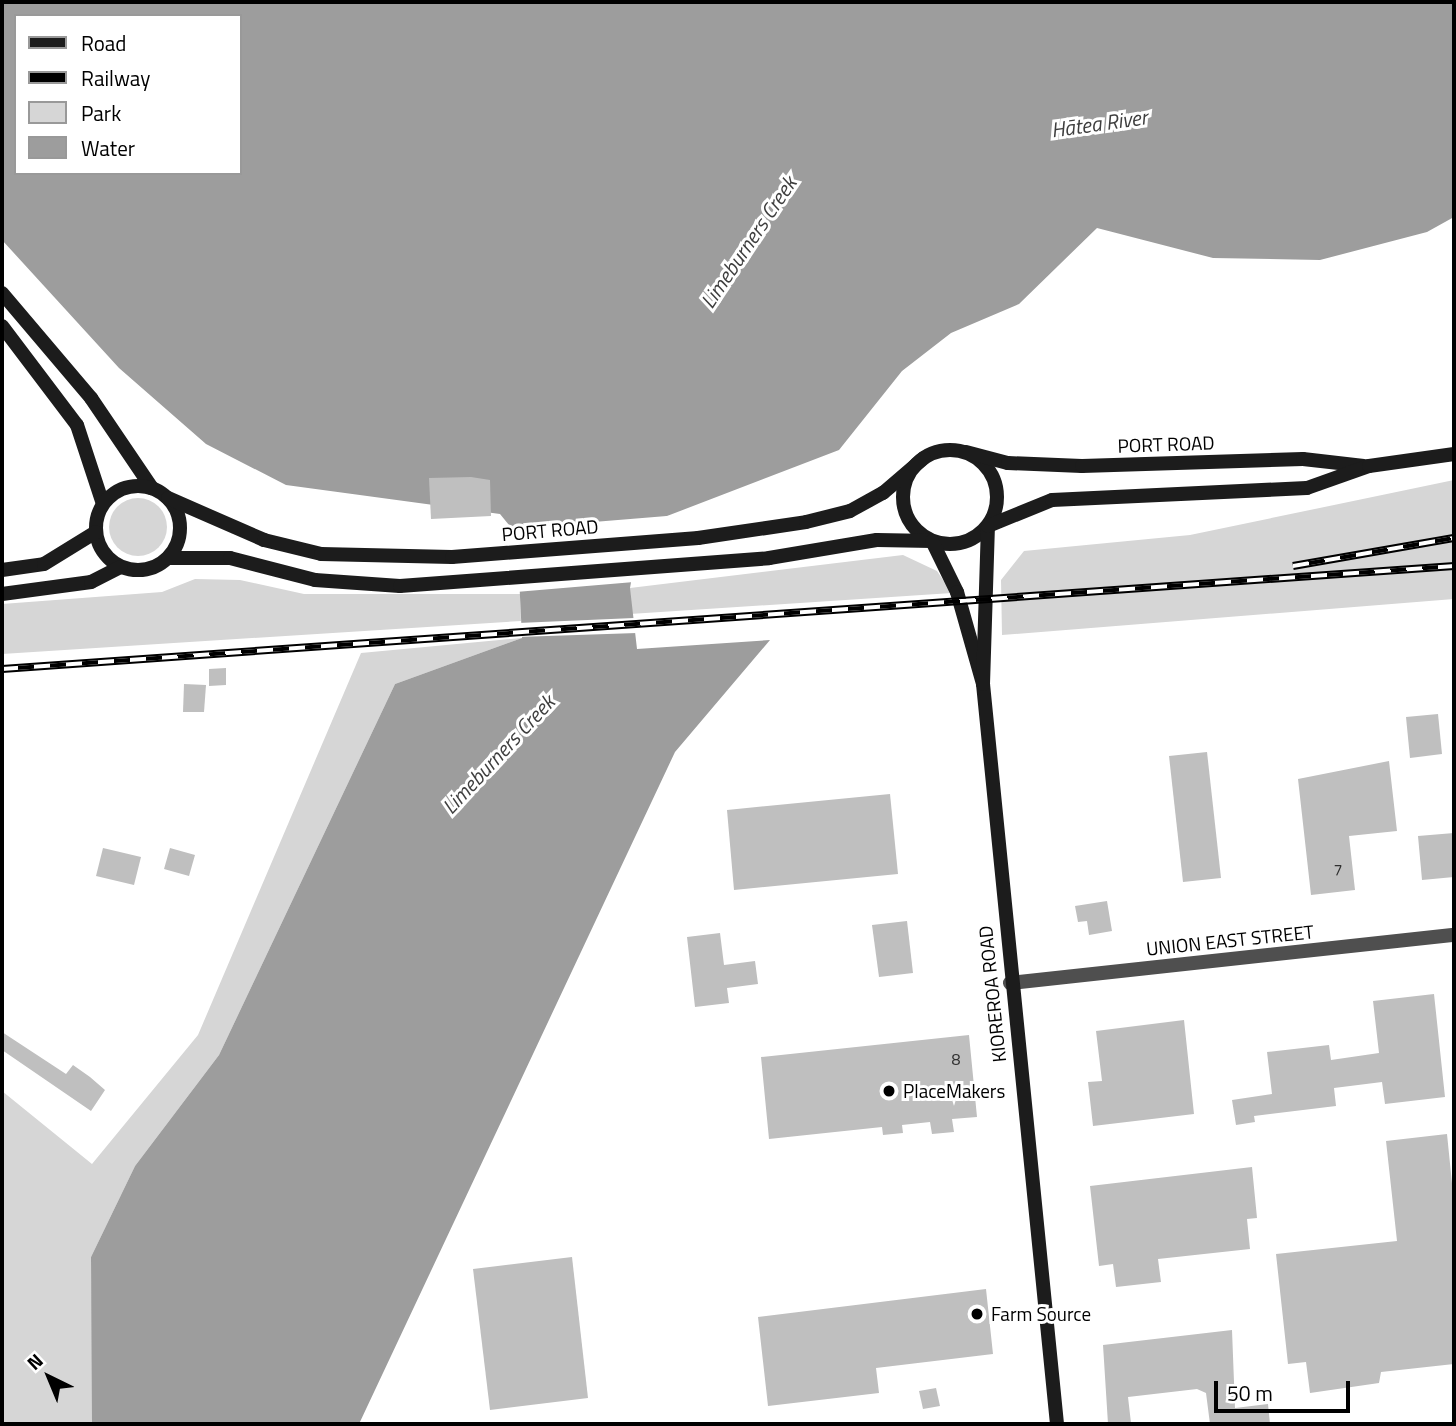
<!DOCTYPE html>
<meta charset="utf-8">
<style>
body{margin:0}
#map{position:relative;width:1456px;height:1426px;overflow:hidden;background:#fff;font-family:"Titillium Web",sans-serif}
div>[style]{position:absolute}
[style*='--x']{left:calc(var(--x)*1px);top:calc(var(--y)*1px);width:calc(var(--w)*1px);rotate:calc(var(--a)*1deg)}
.green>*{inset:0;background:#d6d6d6}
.round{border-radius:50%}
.water>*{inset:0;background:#9d9d9d}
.pier>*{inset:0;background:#fff}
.building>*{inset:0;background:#bfbfbf}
.street>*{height:14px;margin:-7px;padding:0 7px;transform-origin:7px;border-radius:7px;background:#4f4f4f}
.secondary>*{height:14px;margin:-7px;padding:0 7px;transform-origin:7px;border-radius:7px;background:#1c1c1c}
.secondary>.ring{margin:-7px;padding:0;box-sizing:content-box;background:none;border:14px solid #1c1c1c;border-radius:50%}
.rail>*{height:8px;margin-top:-4px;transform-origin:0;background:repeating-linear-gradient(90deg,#fff 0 16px,#000 0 32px);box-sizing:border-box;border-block:2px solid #000}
.dots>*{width:19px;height:19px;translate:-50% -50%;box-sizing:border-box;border:4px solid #fff;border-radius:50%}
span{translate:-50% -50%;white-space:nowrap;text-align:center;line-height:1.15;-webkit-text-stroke:6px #fff;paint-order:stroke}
.number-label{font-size:16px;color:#303030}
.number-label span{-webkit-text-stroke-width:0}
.street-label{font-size:19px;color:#000}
.poi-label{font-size:19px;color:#000}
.left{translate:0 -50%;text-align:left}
.water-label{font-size:21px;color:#3e3e3e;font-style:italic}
.frame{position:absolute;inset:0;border:4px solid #000;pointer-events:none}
.legend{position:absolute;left:14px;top:14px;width:228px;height:161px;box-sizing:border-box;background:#fff;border:2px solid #999;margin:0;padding:9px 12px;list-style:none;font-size:21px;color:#000}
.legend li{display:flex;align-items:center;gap:14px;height:35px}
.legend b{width:35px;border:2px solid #999}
.north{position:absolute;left:14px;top:1342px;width:70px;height:70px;-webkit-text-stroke:5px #fff;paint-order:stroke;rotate:317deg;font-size:19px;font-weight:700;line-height:28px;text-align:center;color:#000}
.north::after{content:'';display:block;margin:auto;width:24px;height:32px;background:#000;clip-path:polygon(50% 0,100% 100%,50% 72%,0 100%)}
.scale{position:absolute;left:1214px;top:1381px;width:136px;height:32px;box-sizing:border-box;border:4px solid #000;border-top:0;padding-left:9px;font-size:21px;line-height:24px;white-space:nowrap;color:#000;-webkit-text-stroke:5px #fff;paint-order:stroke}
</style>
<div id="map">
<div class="green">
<i style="clip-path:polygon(1454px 480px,1454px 599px,1002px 635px,1001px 580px,1024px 551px,1190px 535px)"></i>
<i class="round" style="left:109px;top:498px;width:58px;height:58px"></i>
<i style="clip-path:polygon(903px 555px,937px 571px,952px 593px,630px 614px,630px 588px)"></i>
<i style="clip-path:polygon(195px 579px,240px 580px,304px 594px,520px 594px,521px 621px,2px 654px,2px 604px,162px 592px)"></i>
<i style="clip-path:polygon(522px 638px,395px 684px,219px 1055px,135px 1166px,91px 1257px,93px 1348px,168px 1424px,2px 1424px,2px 1091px,92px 1164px,198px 1035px,361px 653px)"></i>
</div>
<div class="water">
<i style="clip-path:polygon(evenodd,2px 2px,1454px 2px,1454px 217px,1427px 232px,1320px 260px,1213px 258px,1097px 228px,1019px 304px,951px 333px,902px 371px,839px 450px,641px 526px,630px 588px,637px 649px,770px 640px,675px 752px,359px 1424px,92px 1424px,91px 1257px,135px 1166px,219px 1055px,395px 684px,522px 638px,517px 535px,500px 514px,286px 485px,206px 444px,119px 368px,2px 240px,2px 2px,16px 16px,240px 16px,240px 173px,16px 173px,16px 16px)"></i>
</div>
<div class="pier">
<i style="clip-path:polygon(679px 515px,644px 528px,634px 582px,516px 592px,508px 529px)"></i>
<i style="clip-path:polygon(634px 618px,637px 633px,517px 637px,518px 623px)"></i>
</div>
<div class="building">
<i style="clip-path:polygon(471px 477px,490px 480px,491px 516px,431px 519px,429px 478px)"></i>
<i style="clip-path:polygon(226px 668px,226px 685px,209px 686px,209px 669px)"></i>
<i style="clip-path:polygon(184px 684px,206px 685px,204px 712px,183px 712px)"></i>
<i style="clip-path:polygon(1438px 714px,1442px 754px,1410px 758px,1406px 717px)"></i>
<i style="clip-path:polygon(1207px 752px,1221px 878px,1183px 882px,1169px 756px)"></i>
<i style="clip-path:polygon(1389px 761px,1397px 831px,1349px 836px,1355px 890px,1311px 895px,1298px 779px)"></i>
<i style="clip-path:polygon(890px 794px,898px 874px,734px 890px,727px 810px)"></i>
<i style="clip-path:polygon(1454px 833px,1454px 877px,1422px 880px,1418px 836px)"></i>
<i style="clip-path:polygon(103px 848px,141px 857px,134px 885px,96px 876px)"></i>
<i style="clip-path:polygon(170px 848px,195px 855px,189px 876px,164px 869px)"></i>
<i style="clip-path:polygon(1107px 901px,1112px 931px,1089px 935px,1087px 921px,1078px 922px,1075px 906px)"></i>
<i style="clip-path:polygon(907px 921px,913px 973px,879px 977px,872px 925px)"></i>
<i style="clip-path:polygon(720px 933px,724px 965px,755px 961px,758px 984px,727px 988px,729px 1003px,695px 1007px,687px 937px)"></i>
<i style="clip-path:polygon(1434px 994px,1445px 1097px,1385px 1104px,1382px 1082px,1334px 1088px,1336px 1106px,1254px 1116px,1255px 1122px,1236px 1125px,1232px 1100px,1272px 1094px,1267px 1052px,1329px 1045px,1331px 1060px,1379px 1053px,1373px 1001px)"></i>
<i style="clip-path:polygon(1184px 1020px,1194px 1114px,1093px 1126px,1088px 1082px,1102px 1081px,1096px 1031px)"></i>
<i style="clip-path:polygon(2px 1032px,66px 1074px,73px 1065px,90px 1077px,105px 1090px,91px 1111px,2px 1050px)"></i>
<i style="clip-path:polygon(969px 1035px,977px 1117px,952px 1119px,954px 1132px,932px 1134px,930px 1122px,902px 1125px,903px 1133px,883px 1135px,882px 1127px,769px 1139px,761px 1057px)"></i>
<i style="clip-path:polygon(1447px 1134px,1454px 1203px,1454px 1364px,1381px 1372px,1379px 1383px,1310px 1393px,1306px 1362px,1288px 1364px,1276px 1254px,1397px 1241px,1386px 1141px)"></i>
<i style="clip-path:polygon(1252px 1167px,1257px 1218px,1247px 1219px,1250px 1249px,1158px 1259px,1161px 1282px,1116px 1287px,1113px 1264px,1099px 1266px,1090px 1186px)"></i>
<i style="clip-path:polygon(572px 1257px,588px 1398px,490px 1410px,473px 1269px)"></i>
<i style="clip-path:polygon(986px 1289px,993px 1354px,876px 1368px,879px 1393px,768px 1406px,758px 1317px)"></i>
<i style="clip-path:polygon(1232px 1330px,1235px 1408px,1268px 1404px,1270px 1424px,1210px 1424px,1206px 1393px,1197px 1389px,1128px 1397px,1131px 1423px,1108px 1424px,1103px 1345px)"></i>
<i style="clip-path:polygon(936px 1388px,940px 1406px,923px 1409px,919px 1391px)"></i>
</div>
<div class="street">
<i style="--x:1010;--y:983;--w:447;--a:-6.2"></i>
</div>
<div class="secondary">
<i style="--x:2;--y:293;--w:138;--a:49.7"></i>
<i style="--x:91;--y:398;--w:109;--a:55.9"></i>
<i style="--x:2;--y:326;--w:124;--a:52.9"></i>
<i style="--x:77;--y:425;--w:83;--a:71.8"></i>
<i class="ring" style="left:903px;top:450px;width:80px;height:80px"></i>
<i style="--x:966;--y:452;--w:43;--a:14.7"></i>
<i style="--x:1008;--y:463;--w:74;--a:2.3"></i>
<i style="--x:1082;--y:466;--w:221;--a:-1.8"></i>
<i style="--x:1303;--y:459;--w:61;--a:6.5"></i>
<i class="ring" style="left:96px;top:486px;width:70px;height:70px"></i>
<i style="--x:168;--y:498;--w:105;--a:23.6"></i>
<i style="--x:264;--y:540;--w:59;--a:13.8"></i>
<i style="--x:321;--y:554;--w:131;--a:1.3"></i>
<i style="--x:452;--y:557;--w:247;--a:-4.4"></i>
<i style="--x:698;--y:538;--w:109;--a:-8.4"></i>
<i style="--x:806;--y:522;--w:45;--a:-14"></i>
<i style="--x:850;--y:511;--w:38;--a:-29"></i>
<i style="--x:883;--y:493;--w:54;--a:-40.5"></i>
<i style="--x:168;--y:558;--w:62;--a:0"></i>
<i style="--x:230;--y:558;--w:88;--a:14.5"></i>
<i style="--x:315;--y:580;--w:85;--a:4"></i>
<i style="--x:400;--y:586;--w:370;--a:-4.3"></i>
<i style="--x:769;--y:558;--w:109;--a:-9.5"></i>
<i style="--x:877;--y:540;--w:55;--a:1"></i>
<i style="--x:932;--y:541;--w:57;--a:63.9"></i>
<i style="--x:957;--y:592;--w:96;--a:74.2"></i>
<i style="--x:2;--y:570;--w:42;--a:-8.1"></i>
<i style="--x:44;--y:564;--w:61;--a:-31.6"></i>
<i style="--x:2;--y:594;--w:90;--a:-7.7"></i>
<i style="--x:91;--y:582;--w:33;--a:-27"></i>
<i style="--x:1057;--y:1424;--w:744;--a:-95.71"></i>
<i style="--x:983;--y:684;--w:158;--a:-88.2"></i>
<i style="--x:988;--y:526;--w:69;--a:-22.1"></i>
<i style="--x:1052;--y:500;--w:255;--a:-2.7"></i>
<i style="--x:1307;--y:488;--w:66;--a:-19.5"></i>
<i style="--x:1369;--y:466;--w:86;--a:-8"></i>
</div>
<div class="rail">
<i style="--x:1293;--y:566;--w:163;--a:-9.9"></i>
<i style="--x:2;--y:669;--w:1456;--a:-4.06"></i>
</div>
<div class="dots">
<i style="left:889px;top:1091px;background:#000"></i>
<i style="left:977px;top:1314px;background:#000"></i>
</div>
<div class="number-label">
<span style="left:1338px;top:869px">7</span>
<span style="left:956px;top:1059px">8</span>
</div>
<div class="street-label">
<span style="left:1166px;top:444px;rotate:-2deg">PORT ROAD</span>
<span style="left:550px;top:530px;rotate:-5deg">PORT ROAD</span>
<span style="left:1230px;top:940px;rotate:-6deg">UNION EAST STREET</span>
<span style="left:992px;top:994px;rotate:-96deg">KIOREROA ROAD</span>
</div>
<div class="poi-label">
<span class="left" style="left:903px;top:1091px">PlaceMakers</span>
<span class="left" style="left:991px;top:1314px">Farm Source</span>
</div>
<div class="water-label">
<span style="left:1099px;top:123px;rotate:-8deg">Hātea River</span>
<span style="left:748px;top:242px;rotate:-56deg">Limeburners Creek</span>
<span style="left:498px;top:754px;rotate:-47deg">Limeburners Creek</span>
</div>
<div class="frame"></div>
<ul class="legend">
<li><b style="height:9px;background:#1c1c1c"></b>Road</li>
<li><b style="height:9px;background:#000"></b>Railway</li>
<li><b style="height:19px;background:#d6d6d6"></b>Park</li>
<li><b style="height:19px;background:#9d9d9d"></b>Water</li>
</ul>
<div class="north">N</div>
<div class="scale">50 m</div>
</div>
